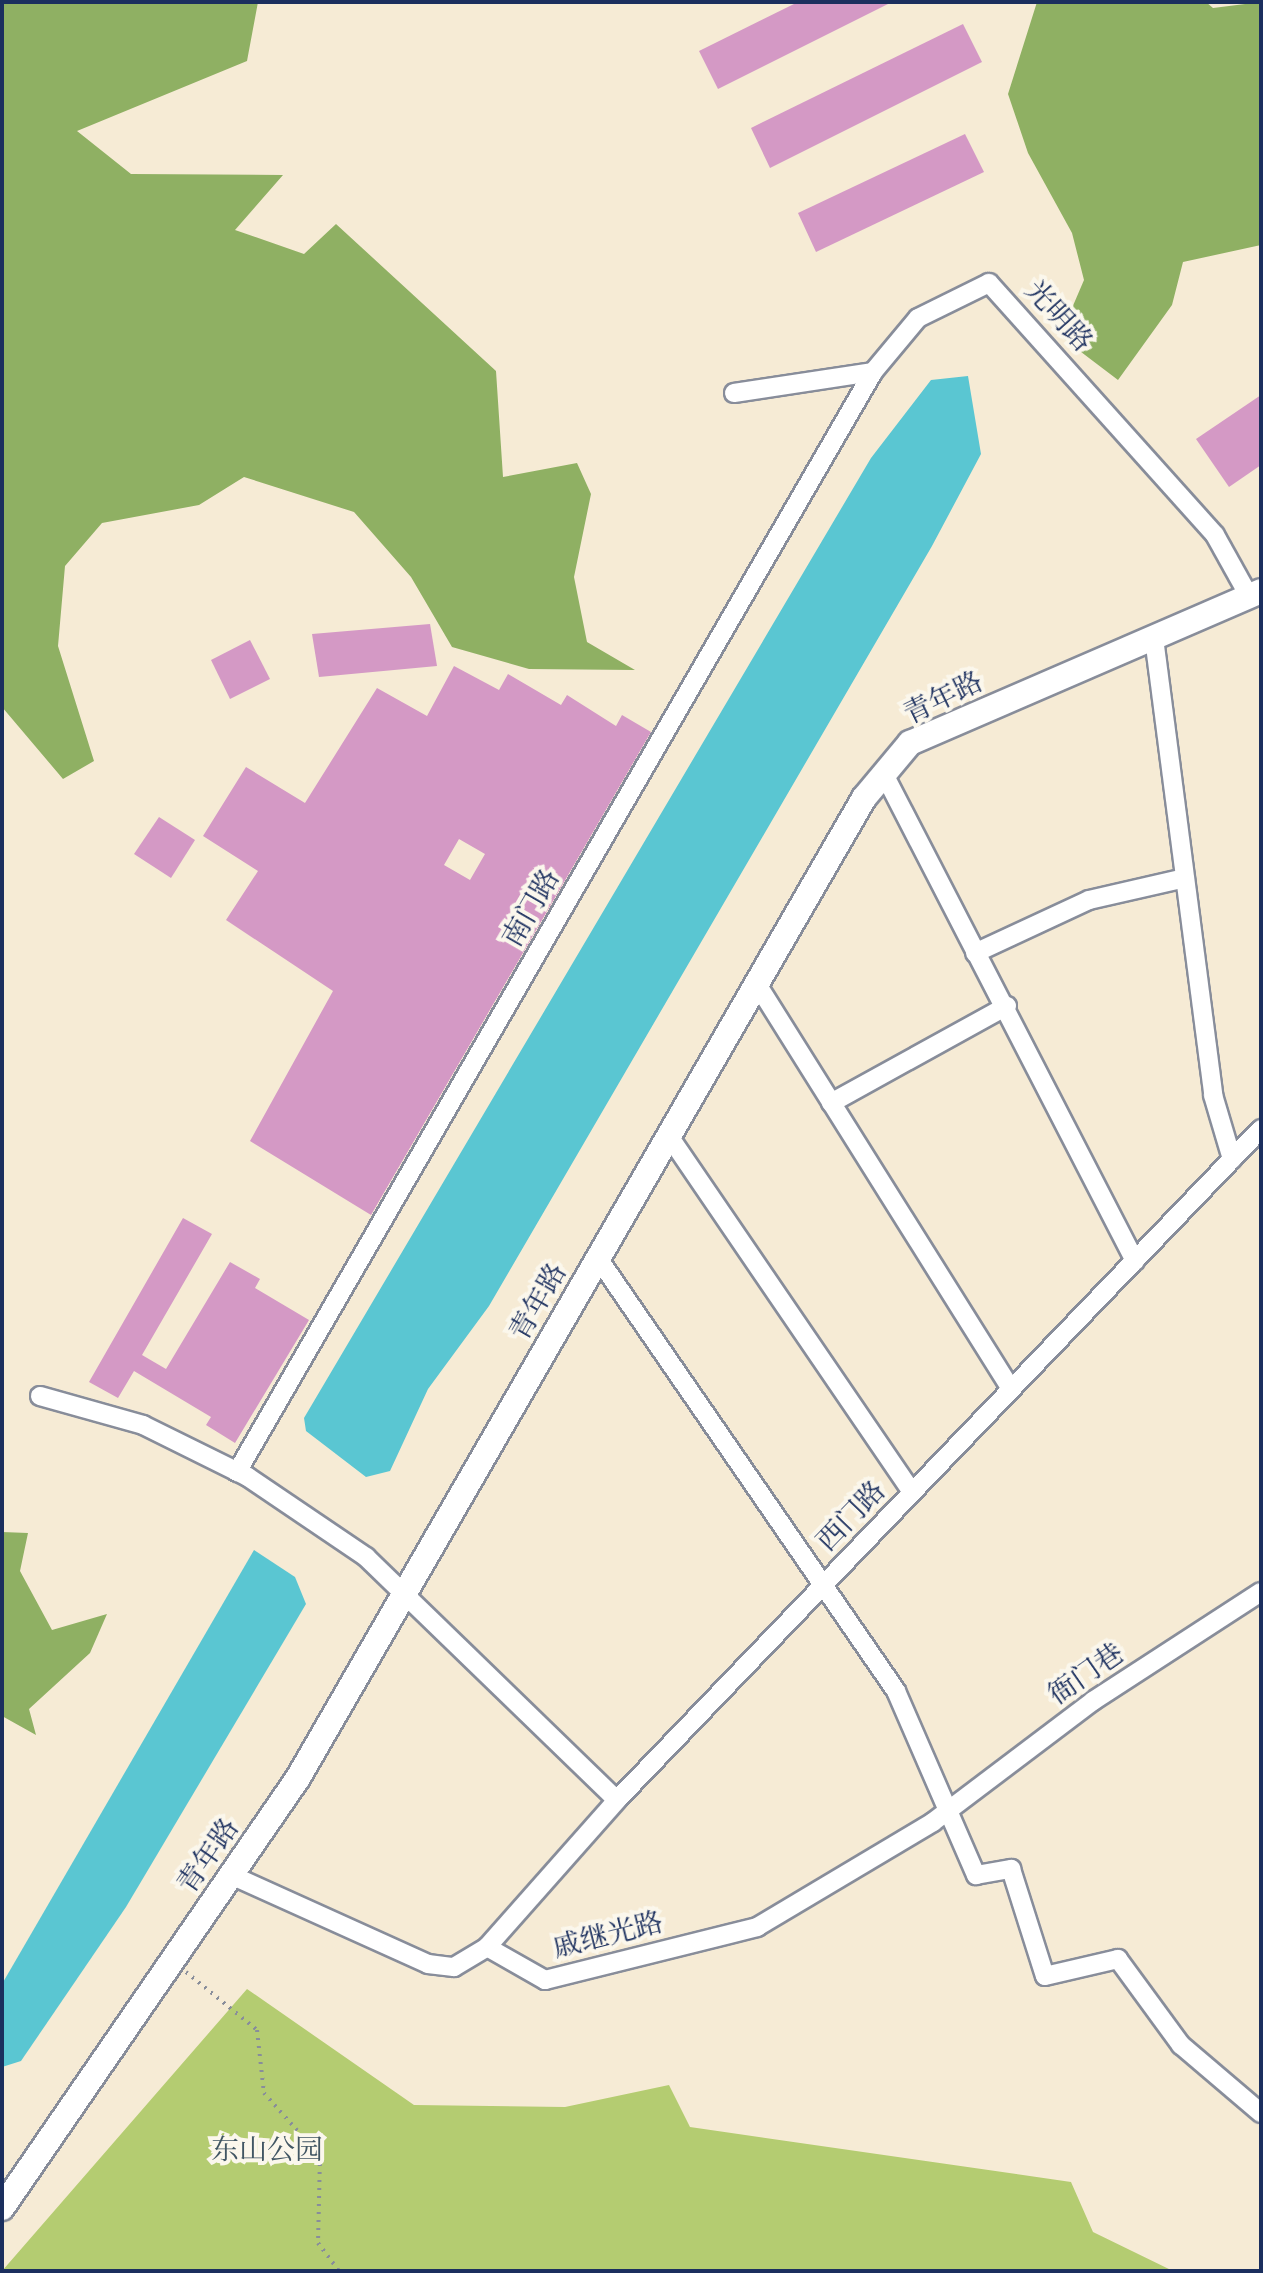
<!DOCTYPE html>
<meta charset="utf-8">
<style>
body{margin:0}
#map{position:relative;width:1263px;height:2273px;overflow:hidden;background:#f6ebd5;font-family:"IM FELL Great Primer","Noto Serif SC",serif}
div>[style]{position:absolute}
[style*='--x']{left:calc(var(--x)*1px);top:calc(var(--y)*1px);width:calc(var(--w)*1px);rotate:calc(var(--a)*1deg)}
.green>*{inset:0;background:#b4cc71}
.forest>*{inset:0;background:#8fb063}
.water>*{inset:0;background:#5ac6d2}
.building>*{inset:0;background:#d499c5}
.path>*{height:4px;margin-top:-2px;transform-origin:0;background:repeating-linear-gradient(90deg,#888d9a 0 2px,transparent 0 8px)}
.roads{filter:drop-shadow(2px 0 #888d9a) drop-shadow(-2px 0 #888d9a) drop-shadow(0 2px #888d9a) drop-shadow(0 -2px #888d9a)}
.street>*{height:18px;margin:-9px;padding:0 9px;transform-origin:9px;border-radius:9px;background:#fff}
.secondary>*{height:24px;margin:-12px;padding:0 12px;transform-origin:12px;border-radius:12px;background:#fff}
span{translate:-50% -50%;white-space:nowrap;text-align:center;line-height:1.15;-webkit-text-stroke:8px #fbf7ec;paint-order:stroke}
.street-label{font-size:28px;color:#1b2f5e}
.park-label{font-size:28px;color:#415663}
.frame{position:absolute;inset:0;border:4px solid #1b2f5e;pointer-events:none}
</style>
<div id="map">
<div class="green">
<i style="clip-path:polygon(247px 1989px,414px 2105px,565px 2107px,669px 2085px,690px 2127px,1071px 2182px,1093px 2232px,1173px 2271px,2px 2271px)"></i>
</div>
<div class="forest">
<i style="clip-path:polygon(2px 2px,258px 2px,247px 61px,77px 131px,131px 174px,283px 175px,235px 230px,304px 254px,336px 224px,496px 371px,503px 477px,577px 463px,591px 494px,574px 577px,587px 642px,635px 670px,529px 669px,452px 647px,411px 577px,354px 512px,244px 477px,199px 505px,102px 523px,65px 566px,58px 646px,94px 761px,63px 779px,2px 707px)"></i>
<i style="clip-path:polygon(1037px 2px,1206px 2px,1213px 8px,1261px 2px,1261px 245px,1183px 262px,1172px 305px,1118px 380px,1060px 336px,1084px 280px,1072px 233px,1028px 153px,1008px 94px)"></i>
<i style="clip-path:polygon(2px 1532px,28px 1533px,20px 1571px,52px 1630px,107px 1614px,90px 1653px,29px 1709px,36px 1735px,2px 1716px)"></i>
</div>
<div class="water">
<i style="clip-path:polygon(968px 376px,981px 454px,932px 546px,489px 1306px,428px 1389px,390px 1471px,366px 1477px,306px 1431px,304px 1418px,871px 458px,931px 380px)"></i>
<i style="clip-path:polygon(254px 1550px,295px 1577px,306px 1604px,126px 1907px,21px 2061px,2px 2067px,2px 1984px)"></i>
</div>
<div class="building">
<i style="clip-path:polygon(798px 2px,892px 2px,718px 89px,699px 51px)"></i>
<i style="clip-path:polygon(963px 24px,982px 62px,770px 168px,751px 128px)"></i>
<i style="clip-path:polygon(965px 134px,984px 172px,816px 252px,798px 213px)"></i>
<i style="clip-path:polygon(1261px 395px,1261px 465px,1229px 487px,1196px 439px)"></i>
<i style="clip-path:polygon(430px 624px,437px 666px,319px 677px,312px 634px)"></i>
<i style="clip-path:polygon(250px 640px,270px 679px,230px 699px,211px 660px)"></i>
<i style="clip-path:polygon(evenodd,454px 666px,499px 690px,508px 674px,561px 705px,567px 695px,616px 726px,622px 715px,651px 732px,371px 1215px,250px 1141px,333px 991px,226px 920px,258px 871px,203px 836px,246px 767px,305px 803px,377px 688px,427px 716px,454px 666px,459px 839px,485px 854px,470px 880px,444px 865px,459px 839px)"></i>
<i style="clip-path:polygon(159px 817px,195px 840px,171px 878px,134px 854px)"></i>
<i style="clip-path:polygon(183px 1218px,212px 1234px,142px 1355px,166px 1369px,230px 1262px,260px 1279px,255px 1288px,309px 1320px,235px 1443px,206px 1425px,211px 1417px,134px 1371px,118px 1398px,89px 1382px)"></i>
</div>
<div class="path">
<i style="--x:186;--y:1972;--w:92;--a:39.2"></i>
<i style="--x:257;--y:2030;--w:63;--a:83.7"></i>
<i style="--x:264;--y:2093;--w:84;--a:48.4"></i>
<i style="--x:320;--y:2156;--w:87;--a:91.3"></i>
<i style="--x:318;--y:2243;--w:35;--a:53"></i>
</div>
<div class="roads">
<div class="street">
<i style="--x:734;--y:393;--w:141;--a:-8.6"></i>
<i style="--x:873;--y:372;--w:70;--a:-50.2"></i>
<i style="--x:918;--y:318;--w:79;--a:-26.2"></i>
<i style="--x:989;--y:283;--w:338;--a:48.1"></i>
<i style="--x:1215;--y:535;--w:72;--a:60.9"></i>
<i style="--x:1154;--y:638;--w:461;--a:82.6"></i>
<i style="--x:1213;--y:1095;--w:67;--a:73.5"></i>
<i style="--x:884;--y:774;--w:548;--a:62.73"></i>
<i style="--x:975;--y:953;--w:126;--a:-24.9"></i>
<i style="--x:1089;--y:900;--w:98;--a:-12.9"></i>
<i style="--x:757;--y:984;--w:478;--a:57.9"></i>
<i style="--x:831;--y:1103;--w:201;--a:-28.9"></i>
<i style="--x:669;--y:1136;--w:431;--a:55.7"></i>
<i style="--x:598;--y:1258;--w:526;--a:55.46"></i>
<i style="--x:896;--y:1691;--w:201;--a:66.5"></i>
<i style="--x:976;--y:1875;--w:36;--a:-10"></i>
<i style="--x:1011;--y:1869;--w:112;--a:72.4"></i>
<i style="--x:1045;--y:1976;--w:75;--a:-13.1"></i>
<i style="--x:1118;--y:1959;--w:107;--a:53.8"></i>
<i style="--x:1181;--y:2045;--w:105;--a:40.4"></i>
<i style="--x:40;--y:1396;--w:107;--a:15.7"></i>
<i style="--x:143;--y:1425;--w:117;--a:26.3"></i>
<i style="--x:248;--y:1477;--w:143;--a:34.1"></i>
<i style="--x:366;--y:1557;--w:349;--a:44.1"></i>
<i style="--x:237;--y:1472;--w:1271;--a:-59.96"></i>
<i style="--x:231;--y:1875;--w:216;--a:24.3"></i>
<i style="--x:428;--y:1964;--w:26;--a:7"></i>
<i style="--x:454;--y:1967;--w:39;--a:-31"></i>
<i style="--x:487;--y:1947;--w:67;--a:29.6"></i>
<i style="--x:545;--y:1980;--w:219;--a:-14"></i>
<i style="--x:757;--y:1927;--w:205;--a:-30.8"></i>
<i style="--x:933;--y:1822;--w:201;--a:-37.1"></i>
<i style="--x:1093;--y:1701;--w:200;--a:-33"></i>
<i style="--x:487;--y:1947;--w:196;--a:-48.5"></i>
<i style="--x:617;--y:1800;--w:930;--a:-46.18"></i>
</div>
<div class="secondary">
<i style="--x:2;--y:2208;--w:522;--a:-55.46"></i>
<i style="--x:298;--y:1778;--w:1132;--a:-59.99"></i>
<i style="--x:864;--y:798;--w:72;--a:-50.1"></i>
<i style="--x:910;--y:743;--w:382;--a:-23.4"></i>
</div>
</div>
<div class="street-label">
<span style="left:1059px;top:316px;rotate:48deg">光明路</span>
<span style="left:943px;top:698px;rotate:-26deg">青年路</span>
<span style="left:531px;top:908px;rotate:-60deg">南门路</span>
<span style="left:538px;top:1302px;rotate:-60deg">青年路</span>
<span style="left:851px;top:1516px;rotate:-46deg">西门路</span>
<span style="left:1086px;top:1674px;rotate:-35deg">衙门巷</span>
<span style="left:208px;top:1856px;rotate:-55deg">青年路</span>
<span style="left:608px;top:1935px;rotate:-14deg">戚继光路</span>
</div>
<div class="park-label">
<span style="left:267px;top:2150px">东山公园</span>
</div>
<div class="frame"></div>
</div>
